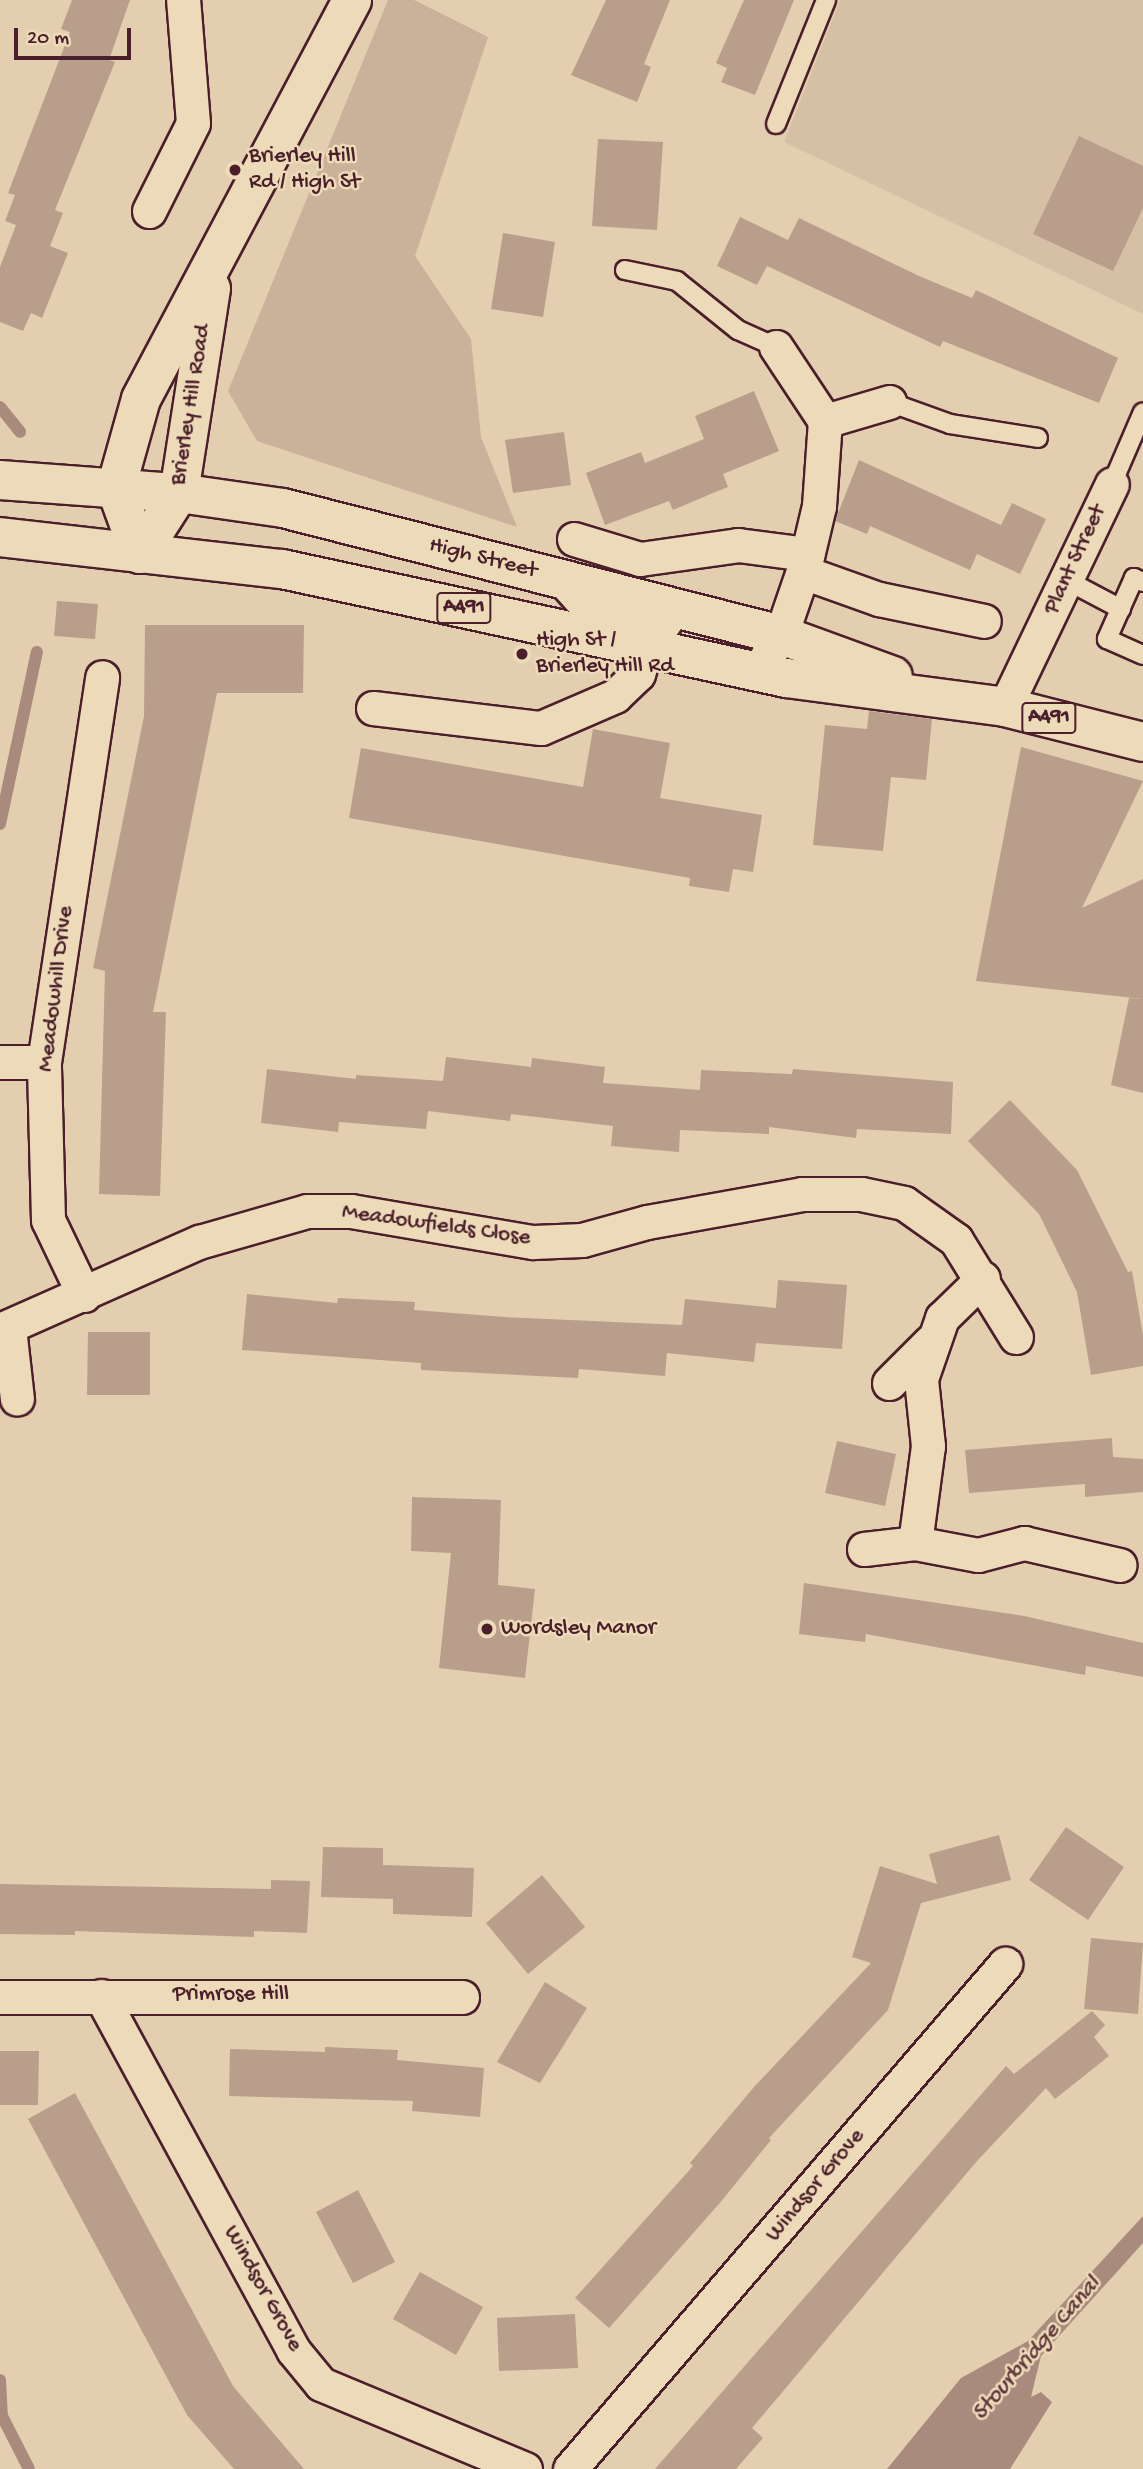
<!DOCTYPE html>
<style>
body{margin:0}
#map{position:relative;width:1143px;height:2469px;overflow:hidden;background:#e3cfb0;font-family:"Gochi Hand",sans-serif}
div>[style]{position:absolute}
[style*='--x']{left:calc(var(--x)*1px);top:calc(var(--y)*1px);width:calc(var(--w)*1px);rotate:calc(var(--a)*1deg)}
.built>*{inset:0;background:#d6c0a5}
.green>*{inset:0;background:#cab199}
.water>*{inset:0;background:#a88b7d}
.stream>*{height:12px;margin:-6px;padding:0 6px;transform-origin:6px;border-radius:6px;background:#a88b7d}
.building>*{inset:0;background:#b89e8b}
.roads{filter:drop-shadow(2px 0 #4a1f2b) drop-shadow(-2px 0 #4a1f2b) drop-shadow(0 2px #4a1f2b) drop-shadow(0 -2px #4a1f2b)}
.lane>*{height:18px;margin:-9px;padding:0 9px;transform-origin:9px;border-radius:9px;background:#eddab8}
.street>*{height:33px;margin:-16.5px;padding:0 16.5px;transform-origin:16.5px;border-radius:16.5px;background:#eddab8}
.secondary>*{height:38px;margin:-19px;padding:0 19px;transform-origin:19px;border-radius:19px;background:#eddab8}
.highway>*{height:38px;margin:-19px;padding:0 19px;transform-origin:19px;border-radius:19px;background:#eddab8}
.dots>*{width:19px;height:19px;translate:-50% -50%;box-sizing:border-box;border:4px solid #eddab8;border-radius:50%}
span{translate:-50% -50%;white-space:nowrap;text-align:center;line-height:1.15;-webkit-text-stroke:5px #eddab8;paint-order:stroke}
.shield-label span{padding:2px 5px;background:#eddab8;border:2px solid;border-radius:5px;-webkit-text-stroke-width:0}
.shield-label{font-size:21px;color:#4a1f2b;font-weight:700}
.poi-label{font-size:23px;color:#4a1f2b}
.left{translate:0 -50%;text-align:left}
.street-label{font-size:23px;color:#4a1f2b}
.water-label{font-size:24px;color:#623a40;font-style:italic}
.scale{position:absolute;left:14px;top:28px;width:117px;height:32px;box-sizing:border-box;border:4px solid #4a1f2b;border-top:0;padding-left:9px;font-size:21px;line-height:24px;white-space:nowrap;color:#4a1f2b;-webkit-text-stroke:5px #eddab8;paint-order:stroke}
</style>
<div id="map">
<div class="built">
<i style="clip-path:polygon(840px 0,1143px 0,1143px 314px,784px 142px)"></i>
</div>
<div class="green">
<i style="clip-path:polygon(388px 0,414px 0,488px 37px,415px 256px,471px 339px,481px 437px,517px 527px,257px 441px,228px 391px)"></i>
</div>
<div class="water">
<i style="clip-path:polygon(1143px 2216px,1143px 2243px,1041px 2356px,1031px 2397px,1041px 2392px,1052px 2402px,1010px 2469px,887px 2469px,961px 2378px,1028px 2341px)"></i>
</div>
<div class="stream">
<i style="--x:0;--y:407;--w:32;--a:51"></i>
<i style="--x:0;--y:824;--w:176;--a:-77.9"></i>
<i style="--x:0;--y:2380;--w:36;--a:87"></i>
<i style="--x:2;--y:2416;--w:59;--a:63"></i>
</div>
<div class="building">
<i style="clip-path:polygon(72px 0,130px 0,109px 60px,115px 62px,55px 210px,63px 213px,50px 246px,68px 253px,42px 318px,31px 313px,23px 331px,0 322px,0 267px,16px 225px,5px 221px,15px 195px,8px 193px,70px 32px,61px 29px)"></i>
<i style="clip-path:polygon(606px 0,670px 0,644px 64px,651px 67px,637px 102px,571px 75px)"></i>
<i style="clip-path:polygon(744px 0,794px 0,755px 95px,721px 82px,727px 68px,716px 63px)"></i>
<i style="clip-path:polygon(1079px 136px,1143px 166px,1143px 208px,1113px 271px,1033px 234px)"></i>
<i style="clip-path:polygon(598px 139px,663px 142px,657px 230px,592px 226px)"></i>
<i style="clip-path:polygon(740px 217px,788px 240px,799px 218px,919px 276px,972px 298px,976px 290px,1118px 358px,1099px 403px,943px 341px,940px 347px,767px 266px,757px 285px,717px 266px)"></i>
<i style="clip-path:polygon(503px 233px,555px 242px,543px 317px,491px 309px)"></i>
<i style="clip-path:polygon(754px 391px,779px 451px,723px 474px,728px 487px,713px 493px,673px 510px,669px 501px,605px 525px,586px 473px,641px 452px,645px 463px,704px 439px,695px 416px)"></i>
<i style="clip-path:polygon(564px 432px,571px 485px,513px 493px,505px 440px)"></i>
<i style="clip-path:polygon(859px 460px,1001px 525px,1012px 503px,1046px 519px,1020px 574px,977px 554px,970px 570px,870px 526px,867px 534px,835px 521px)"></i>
<i style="clip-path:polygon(57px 601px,98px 604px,95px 639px,54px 636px)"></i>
<i style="clip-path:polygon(145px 625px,304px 625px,303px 693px,217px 693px,153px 1012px,166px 1012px,160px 1196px,99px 1194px,105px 971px,93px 968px,144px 716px)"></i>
<i style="clip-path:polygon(869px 711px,932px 719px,926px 780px,891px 777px,883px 851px,813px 845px,825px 725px,867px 729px)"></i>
<i style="clip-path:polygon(593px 729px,670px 743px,660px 798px,762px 815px,753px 872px,733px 869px,729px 892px,689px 886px,690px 878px,349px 818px,361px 748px,583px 787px)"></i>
<i style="clip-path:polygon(1021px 747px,1143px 781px,1082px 908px,1143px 879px,1143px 999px,976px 981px)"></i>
<i style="clip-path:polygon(1129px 998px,1143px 999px,1143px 1093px,1111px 1085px)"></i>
<i style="clip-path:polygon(446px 1057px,531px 1067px,532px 1058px,605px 1067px,603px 1083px,700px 1090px,701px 1070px,792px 1074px,793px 1069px,953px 1082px,951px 1134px,857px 1129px,856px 1138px,769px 1127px,769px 1134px,680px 1130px,679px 1152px,611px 1146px,613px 1126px,511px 1114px,510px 1121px,428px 1111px,426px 1129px,339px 1122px,338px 1132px,261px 1123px,267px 1069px,356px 1079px,356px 1075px,443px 1081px)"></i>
<i style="clip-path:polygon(1010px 1100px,1077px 1170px,1128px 1272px,1132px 1271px,1143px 1335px,1143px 1366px,1091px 1375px,1077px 1292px,1039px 1214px,968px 1141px)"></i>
<i style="clip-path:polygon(778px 1280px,847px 1285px,842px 1349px,756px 1343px,754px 1362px,667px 1353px,665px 1376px,579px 1369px,578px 1378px,421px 1370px,421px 1363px,242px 1350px,247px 1294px,337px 1303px,338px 1298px,415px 1302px,414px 1310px,505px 1317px,682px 1325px,685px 1299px,776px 1308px)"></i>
<i style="clip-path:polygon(88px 1332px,150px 1332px,150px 1395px,87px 1395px)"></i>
<i style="clip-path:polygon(1112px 1438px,1113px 1457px,1143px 1459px,1143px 1492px,1085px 1497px,1085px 1484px,969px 1493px,965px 1450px)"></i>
<i style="clip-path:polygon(837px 1441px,896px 1454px,885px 1506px,825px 1493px)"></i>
<i style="clip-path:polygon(412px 1497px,501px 1500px,498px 1585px,535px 1589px,525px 1678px,439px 1668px,451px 1553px,411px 1551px)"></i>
<i style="clip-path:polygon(804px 1583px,1024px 1616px,1143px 1643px,1143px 1677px,1086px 1666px,1085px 1675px,866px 1634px,865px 1642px,799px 1634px)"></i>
<i style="clip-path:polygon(1066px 1827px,1124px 1867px,1088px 1920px,1029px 1880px)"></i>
<i style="clip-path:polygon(999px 1835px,1011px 1880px,921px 1903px,888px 2010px,769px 2138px,771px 2140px,719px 2204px,609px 2328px,575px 2298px,693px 2166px,690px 2163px,754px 2087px,871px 1963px,852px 1957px,880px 1866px,937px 1884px,929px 1854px)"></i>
<i style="clip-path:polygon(323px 1847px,383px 1848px,383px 1865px,474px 1868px,472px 1917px,393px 1914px,393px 1899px,321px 1897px)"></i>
<i style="clip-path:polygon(542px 1875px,585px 1927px,528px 1974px,486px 1923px)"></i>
<i style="clip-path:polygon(271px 1880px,310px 1881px,307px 1933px,254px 1931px,254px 1937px,75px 1931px,75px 1935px,0 1934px,0 1884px,271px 1889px)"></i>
<i style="clip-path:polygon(1091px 1938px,1143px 1943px,1138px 2014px,1084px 2009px)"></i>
<i style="clip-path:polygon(545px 1982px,587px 2008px,540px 2083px,497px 2062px)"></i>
<i style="clip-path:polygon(1092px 2011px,1105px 2025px,1094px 2037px,1109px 2056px,1055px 2099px,1046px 2088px,977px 2161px,752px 2428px,763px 2438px,736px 2469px,655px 2469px,1006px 2066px,1014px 2074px)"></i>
<i style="clip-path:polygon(325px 2047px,398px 2050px,397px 2060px,484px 2068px,480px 2117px,412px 2111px,413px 2101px,229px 2096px,230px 2049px,325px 2052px)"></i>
<i style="clip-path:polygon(0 2051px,39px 2051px,38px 2105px,0 2105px)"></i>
<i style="clip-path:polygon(75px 2093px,233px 2386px,304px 2469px,234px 2469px,187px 2415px,28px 2119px)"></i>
<i style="clip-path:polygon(358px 2190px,395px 2262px,353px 2283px,316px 2212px)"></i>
<i style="clip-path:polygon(420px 2272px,483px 2307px,456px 2355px,393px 2319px)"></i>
<i style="clip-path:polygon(575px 2314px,578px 2368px,499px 2371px,497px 2318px)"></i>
</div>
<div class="roads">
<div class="lane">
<i style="--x:776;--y:124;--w:134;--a:-68"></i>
<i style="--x:625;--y:270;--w:53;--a:11.9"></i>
<i style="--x:677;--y:281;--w:78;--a:38.8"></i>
<i style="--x:738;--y:330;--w:42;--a:24.1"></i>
<i style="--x:889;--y:402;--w:65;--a:19.8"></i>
<i style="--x:950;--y:424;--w:89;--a:9"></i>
<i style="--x:1112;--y:484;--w:78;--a:-66.7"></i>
<i style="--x:1068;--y:581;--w:60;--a:27.8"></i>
<i style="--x:1143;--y:582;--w:10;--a:-156"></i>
<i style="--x:1134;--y:578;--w:67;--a:113.9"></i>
<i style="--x:1107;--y:639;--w:39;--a:24"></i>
</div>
<div class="street">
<i style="--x:149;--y:211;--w:98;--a:-63.4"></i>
<i style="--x:193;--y:123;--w:123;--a:-94.6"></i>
<i style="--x:776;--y:347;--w:89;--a:56.5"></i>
<i style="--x:825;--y:421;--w:67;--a:-16.5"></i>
<i style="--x:574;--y:539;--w:69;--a:16.9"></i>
<i style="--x:640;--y:559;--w:99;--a:-8.1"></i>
<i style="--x:738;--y:545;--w:70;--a:7.4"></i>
<i style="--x:803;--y:572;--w:81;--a:19.6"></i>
<i style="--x:879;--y:599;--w:107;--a:11.8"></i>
<i style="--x:562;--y:579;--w:39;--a:48"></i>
<i style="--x:588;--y:608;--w:47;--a:16.1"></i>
<i style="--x:633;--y:621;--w:30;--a:64"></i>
<i style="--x:767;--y:656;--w:25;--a:-56"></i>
<i style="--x:781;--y:635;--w:74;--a:-71.1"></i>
<i style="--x:805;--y:565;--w:61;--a:-76.7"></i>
<i style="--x:819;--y:506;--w:85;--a:-86"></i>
<i style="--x:1005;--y:707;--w:247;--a:-64.4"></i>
<i style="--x:373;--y:708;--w:169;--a:6.8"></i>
<i style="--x:541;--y:728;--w:81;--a:-23.4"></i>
<i style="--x:615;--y:696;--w:32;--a:-44"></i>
<i style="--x:638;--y:674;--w:27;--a:-73"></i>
<i style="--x:646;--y:648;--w:49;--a:-54.1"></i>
<i style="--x:0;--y:1062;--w:44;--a:0"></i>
<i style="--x:84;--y:1295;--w:83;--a:-115.6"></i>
<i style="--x:48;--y:1220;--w:158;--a:-91.5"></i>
<i style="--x:44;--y:1062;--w:389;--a:-81.4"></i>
<i style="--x:9;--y:1328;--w:71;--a:83.6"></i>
<i style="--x:0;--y:1330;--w:218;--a:-23.9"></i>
<i style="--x:199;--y:1242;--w:112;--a:-16"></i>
<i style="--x:307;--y:1211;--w:44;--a:0"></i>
<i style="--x:351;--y:1211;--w:185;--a:9.7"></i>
<i style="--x:533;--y:1242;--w:49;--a:-2.3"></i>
<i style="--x:582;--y:1240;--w:67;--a:-15.5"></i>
<i style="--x:647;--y:1222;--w:158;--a:-10.2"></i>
<i style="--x:802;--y:1194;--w:59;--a:0"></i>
<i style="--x:861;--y:1194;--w:44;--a:11.8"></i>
<i style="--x:904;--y:1203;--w:64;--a:35.4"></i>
<i style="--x:956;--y:1240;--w:114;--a:58.3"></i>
<i style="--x:889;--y:1383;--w:59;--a:-45"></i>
<i style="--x:915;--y:1543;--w:98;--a:-82.4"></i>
<i style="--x:928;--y:1446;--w:67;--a:-96"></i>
<i style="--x:921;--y:1379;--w:65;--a:-71"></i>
<i style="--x:942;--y:1318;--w:57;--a:-44.3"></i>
<i style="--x:864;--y:1549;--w:51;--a:-6.7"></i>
<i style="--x:915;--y:1543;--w:64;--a:10.8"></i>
<i style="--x:978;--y:1555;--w:48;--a:-14.6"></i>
<i style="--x:1024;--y:1543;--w:98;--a:13"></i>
<i style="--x:101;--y:1996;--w:403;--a:61.5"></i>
<i style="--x:293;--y:2350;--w:44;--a:50.5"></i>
<i style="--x:321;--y:2384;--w:221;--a:22.6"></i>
<i style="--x:0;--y:1997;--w:462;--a:0"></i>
<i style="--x:570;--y:2469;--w:667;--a:-49.26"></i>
</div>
<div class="secondary">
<i style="--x:140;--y:554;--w:70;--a:-110"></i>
<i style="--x:116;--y:488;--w:92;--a:-74.3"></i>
<i style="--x:141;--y:399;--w:451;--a:-62.1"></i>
<i style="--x:140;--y:554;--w:72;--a:-57.4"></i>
<i style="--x:179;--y:493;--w:207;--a:-81.1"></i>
</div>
<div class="highway">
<i style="--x:0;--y:480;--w:179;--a:4.2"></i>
<i style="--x:179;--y:493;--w:105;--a:8.2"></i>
<i style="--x:283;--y:508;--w:514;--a:14.31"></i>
<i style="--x:781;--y:635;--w:119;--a:20.1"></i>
<i style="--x:0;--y:537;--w:284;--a:6.5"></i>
<i style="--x:282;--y:569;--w:516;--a:12.2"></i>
<i style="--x:786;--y:678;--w:221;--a:7.5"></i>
<i style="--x:1005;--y:707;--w:142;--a:14.2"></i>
</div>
</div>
<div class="dots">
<i style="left:235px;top:170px;background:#4a1f2b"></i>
<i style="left:522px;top:654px;background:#4a1f2b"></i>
<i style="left:487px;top:1629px;background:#4a1f2b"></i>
</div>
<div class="shield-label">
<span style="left:464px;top:608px">A491</span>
<span style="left:1049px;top:718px">A491</span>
</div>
<div class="poi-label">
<span class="left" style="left:249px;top:170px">Brierley Hill<br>Rd / High St</span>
<span class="left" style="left:536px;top:654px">High St /<br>Brierley Hill Rd</span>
<span class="left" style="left:501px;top:1629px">Wordsley Manor</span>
</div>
<div class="street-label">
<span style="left:192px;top:405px;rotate:-81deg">Brierley Hill Road</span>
<span style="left:483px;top:559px;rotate:14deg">High Street</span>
<span style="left:1076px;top:560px;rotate:-65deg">Plant Street</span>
<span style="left:57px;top:989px;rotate:-83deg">Meadowhill Drive</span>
<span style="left:436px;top:1226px;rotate:8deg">Meadowfields Close</span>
<span style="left:231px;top:1995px">Primrose Hill</span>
<span style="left:816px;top:2186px;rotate:-50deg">Windsor Grove</span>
<span style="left:262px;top:2289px;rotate:61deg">Windsor Grove</span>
</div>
<div class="water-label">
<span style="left:1037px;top:2349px;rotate:-49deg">Stourbridge Canal</span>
</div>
<div class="scale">20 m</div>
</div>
